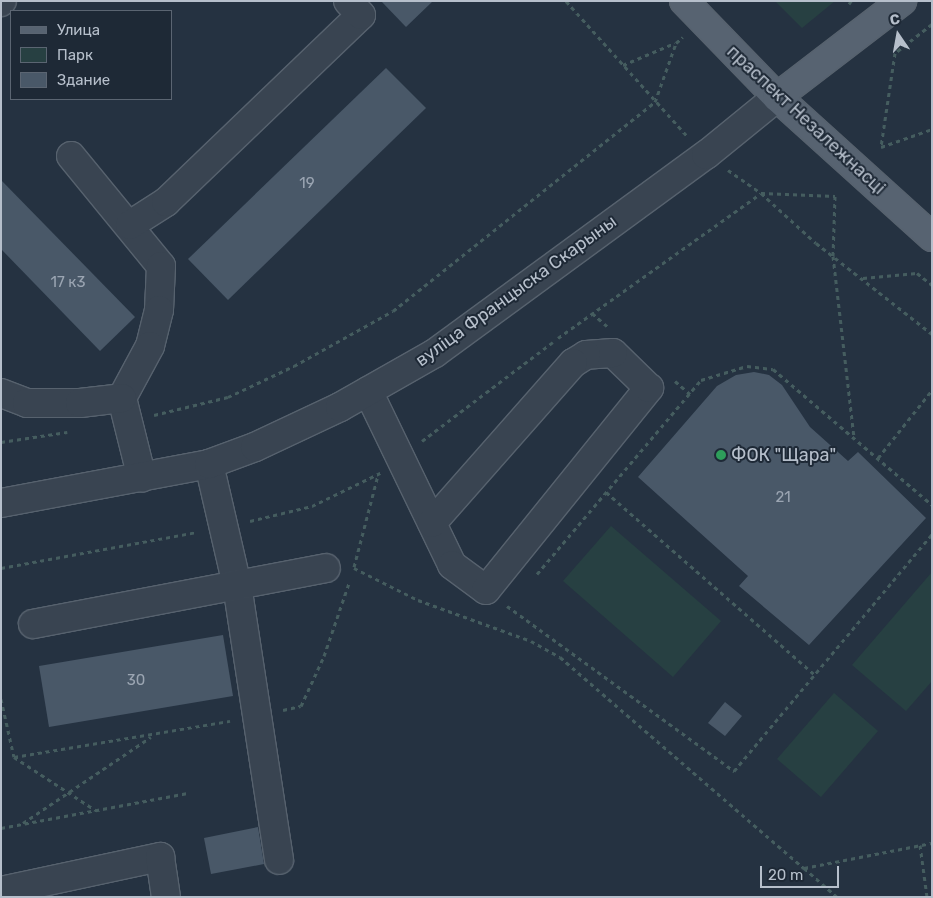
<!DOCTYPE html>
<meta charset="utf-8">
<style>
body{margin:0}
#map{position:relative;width:933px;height:898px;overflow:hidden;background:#253241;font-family:Rubik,sans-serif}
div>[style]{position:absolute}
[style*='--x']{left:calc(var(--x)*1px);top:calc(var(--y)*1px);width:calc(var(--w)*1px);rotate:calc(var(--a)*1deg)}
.green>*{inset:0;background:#274042}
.building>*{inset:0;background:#495868}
.path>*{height:3px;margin-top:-1.5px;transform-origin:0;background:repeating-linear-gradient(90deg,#455d5f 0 4px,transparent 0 8px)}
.roads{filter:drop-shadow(1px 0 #57626e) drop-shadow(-1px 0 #57626e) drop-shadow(0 1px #57626e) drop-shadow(0 -1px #57626e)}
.minor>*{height:28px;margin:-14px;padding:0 14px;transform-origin:14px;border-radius:14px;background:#394451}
.major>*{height:28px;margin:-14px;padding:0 14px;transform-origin:14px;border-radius:14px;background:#576371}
.dots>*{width:14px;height:14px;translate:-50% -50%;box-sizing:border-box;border:2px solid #1e2936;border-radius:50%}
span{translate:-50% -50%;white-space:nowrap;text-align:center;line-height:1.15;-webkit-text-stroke:4px #1e2936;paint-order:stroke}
.number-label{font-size:15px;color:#9ba5b2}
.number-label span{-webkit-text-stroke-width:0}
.street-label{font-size:18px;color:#b6bfcb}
.poi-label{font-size:18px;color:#b6bfcb}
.left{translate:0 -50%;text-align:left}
.frame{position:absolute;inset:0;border:2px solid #b6bfcb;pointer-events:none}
.legend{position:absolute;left:10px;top:10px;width:162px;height:90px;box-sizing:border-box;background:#1e2936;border:1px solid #5b6572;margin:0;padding:6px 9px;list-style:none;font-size:15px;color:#b6bfcb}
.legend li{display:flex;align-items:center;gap:10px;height:25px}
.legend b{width:25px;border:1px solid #5b6572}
.north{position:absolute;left:873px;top:10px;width:50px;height:50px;-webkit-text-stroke:4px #1e2936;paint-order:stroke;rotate:348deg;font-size:14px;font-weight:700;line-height:20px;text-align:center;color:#b6bfcb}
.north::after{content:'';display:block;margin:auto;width:18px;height:22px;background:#b6bfcb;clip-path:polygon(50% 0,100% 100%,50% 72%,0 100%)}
.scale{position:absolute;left:760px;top:866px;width:79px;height:22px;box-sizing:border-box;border:2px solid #b6bfcb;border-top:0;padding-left:6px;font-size:15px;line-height:18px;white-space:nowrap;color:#b6bfcb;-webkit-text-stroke:4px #1e2936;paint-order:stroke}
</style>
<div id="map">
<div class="green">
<i style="clip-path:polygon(775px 1px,835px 1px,802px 28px)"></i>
<i style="clip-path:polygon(611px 526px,721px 621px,673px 677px,563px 581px)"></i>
<i style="clip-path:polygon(932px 572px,932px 681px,906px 711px,852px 665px)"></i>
<i style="clip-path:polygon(834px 693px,878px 731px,821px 797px,777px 759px)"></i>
</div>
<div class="building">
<i style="clip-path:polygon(381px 1px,433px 1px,406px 27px)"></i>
<i style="clip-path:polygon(386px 68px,426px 108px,228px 300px,188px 259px)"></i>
<i style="clip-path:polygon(1px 180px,135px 317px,100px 351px,1px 249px)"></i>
<i style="clip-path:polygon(754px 372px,769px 375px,782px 385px,810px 427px,848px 461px,858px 452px,926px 518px,809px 645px,739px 586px,748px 576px,638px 477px,717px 386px,736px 375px)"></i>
<i style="clip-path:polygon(223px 635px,233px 696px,49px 727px,39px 666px)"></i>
<i style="clip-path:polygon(725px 702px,742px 716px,725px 736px,708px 723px)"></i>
<i style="clip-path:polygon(258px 827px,264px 864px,211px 874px,204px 838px)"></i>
</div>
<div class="path">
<i style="--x:566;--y:1;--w:181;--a:48.1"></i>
<i style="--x:849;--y:4;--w:4;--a:-56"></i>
<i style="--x:932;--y:24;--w:47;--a:141.9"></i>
<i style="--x:895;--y:53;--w:95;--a:98.5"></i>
<i style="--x:881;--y:147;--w:54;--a:-19.4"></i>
<i style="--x:623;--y:65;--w:56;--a:-22.9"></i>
<i style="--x:728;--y:170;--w:40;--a:34.9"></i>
<i style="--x:761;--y:193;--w:74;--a:42.3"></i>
<i style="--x:816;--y:243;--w:147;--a:38.1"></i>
<i style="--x:863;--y:278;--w:54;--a:-5.3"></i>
<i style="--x:917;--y:273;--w:19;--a:39"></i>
<i style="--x:592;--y:313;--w:21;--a:41"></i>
<i style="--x:558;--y:338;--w:249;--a:-35.5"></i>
<i style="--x:761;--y:193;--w:74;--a:2.3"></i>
<i style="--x:835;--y:196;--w:60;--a:91.9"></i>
<i style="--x:833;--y:256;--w:183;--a:83.4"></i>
<i style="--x:675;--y:381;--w:20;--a:41"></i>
<i style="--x:154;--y:415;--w:76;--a:-13.7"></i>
<i style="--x:228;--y:397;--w:73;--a:-25.2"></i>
<i style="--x:294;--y:366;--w:113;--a:-29.1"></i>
<i style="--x:393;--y:311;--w:335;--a:-38.6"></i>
<i style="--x:655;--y:102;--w:63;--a:-70.4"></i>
<i style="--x:676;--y:43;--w:9;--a:-41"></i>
<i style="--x:422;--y:441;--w:164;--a:-37.1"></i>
<i style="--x:1;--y:442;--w:67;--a:-8.6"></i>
<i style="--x:878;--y:458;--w:87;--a:-51.5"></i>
<i style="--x:606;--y:492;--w:278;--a:41.2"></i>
<i style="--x:250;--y:521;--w:64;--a:-13.6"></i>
<i style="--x:312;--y:506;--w:76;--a:-25.9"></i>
<i style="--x:354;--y:567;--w:95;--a:-75.4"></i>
<i style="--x:1;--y:568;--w:200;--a:-10.4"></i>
<i style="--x:354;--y:568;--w:72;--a:26.6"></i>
<i style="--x:418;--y:600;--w:120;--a:19.9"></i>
<i style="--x:531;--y:641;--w:33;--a:29"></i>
<i style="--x:560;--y:657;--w:323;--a:40.9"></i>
<i style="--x:537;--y:574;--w:254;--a:-49.8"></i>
<i style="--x:701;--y:380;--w:48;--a:-16.9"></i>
<i style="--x:747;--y:366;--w:26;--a:7"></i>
<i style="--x:773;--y:369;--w:209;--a:40.5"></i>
<i style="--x:507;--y:606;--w:281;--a:36"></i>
<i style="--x:734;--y:771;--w:309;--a:-50.1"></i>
<i style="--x:1;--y:699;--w:59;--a:77.4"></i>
<i style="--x:14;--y:757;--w:97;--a:33.2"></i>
<i style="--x:283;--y:710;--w:18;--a:-13"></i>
<i style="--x:301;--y:706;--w:55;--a:-65.3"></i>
<i style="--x:324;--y:656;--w:77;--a:-71.1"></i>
<i style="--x:14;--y:757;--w:219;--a:-9.5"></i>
<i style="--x:23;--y:823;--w:154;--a:-33.9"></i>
<i style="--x:1;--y:828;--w:190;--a:-10.6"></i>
<i style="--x:920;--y:845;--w:52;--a:82.3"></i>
<i style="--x:837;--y:897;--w:44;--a:-138.7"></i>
<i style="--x:804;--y:868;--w:130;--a:-11.1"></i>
</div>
<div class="roads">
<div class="minor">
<i style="--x:1;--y:2;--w:1;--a:-45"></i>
<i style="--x:71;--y:156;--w:142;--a:50.7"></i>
<i style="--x:161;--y:266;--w:44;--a:92.6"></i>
<i style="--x:159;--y:310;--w:37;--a:104"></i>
<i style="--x:150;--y:346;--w:59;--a:118.3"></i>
<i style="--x:122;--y:398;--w:82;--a:76"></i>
<i style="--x:130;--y:225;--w:43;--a:-32.6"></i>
<i style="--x:166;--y:202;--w:270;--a:-43.8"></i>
<i style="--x:361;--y:15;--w:19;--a:-133"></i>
<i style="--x:368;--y:391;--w:193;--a:64.2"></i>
<i style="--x:452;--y:565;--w:42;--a:36.3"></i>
<i style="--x:486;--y:590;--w:260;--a:-51.1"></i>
<i style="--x:649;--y:388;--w:50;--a:-135.8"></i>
<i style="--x:613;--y:353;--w:27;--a:176"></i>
<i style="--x:586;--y:355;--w:15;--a:148"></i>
<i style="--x:573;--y:363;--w:213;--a:131.4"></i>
<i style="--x:1;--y:393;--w:28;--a:21"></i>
<i style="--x:27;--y:403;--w:53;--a:0"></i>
<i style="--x:80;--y:403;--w:42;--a:-6.8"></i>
<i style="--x:209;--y:464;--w:124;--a:77"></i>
<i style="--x:237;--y:585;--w:278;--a:81.3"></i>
<i style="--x:1;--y:503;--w:212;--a:-10.6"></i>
<i style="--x:209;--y:464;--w:49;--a:-20.3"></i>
<i style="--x:255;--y:447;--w:94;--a:-25.2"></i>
<i style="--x:340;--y:407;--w:109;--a:-29.6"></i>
<i style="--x:435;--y:353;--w:336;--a:-36.2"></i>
<i style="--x:706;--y:155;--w:92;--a:-39.2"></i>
<i style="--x:33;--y:624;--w:298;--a:-10.8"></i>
<i style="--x:1;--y:891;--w:163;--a:-12.1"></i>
<i style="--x:160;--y:857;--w:40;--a:81.5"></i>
</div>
<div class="major">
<i style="--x:684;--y:1;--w:134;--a:45.9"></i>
<i style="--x:777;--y:97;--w:209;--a:42.1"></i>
<i style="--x:777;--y:97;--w:158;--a:-37.5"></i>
</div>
</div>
<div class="dots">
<i style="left:721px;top:455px;background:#2e9e5b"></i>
</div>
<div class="number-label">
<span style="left:307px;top:184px">19</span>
<span style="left:68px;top:283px">17 к3</span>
<span style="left:783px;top:498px">21</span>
<span style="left:136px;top:681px">30</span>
</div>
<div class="street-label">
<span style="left:806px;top:120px;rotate:43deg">праспект Незалежнасці</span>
<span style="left:516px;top:291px;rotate:-36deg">вуліца Францыска Скарыны</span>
</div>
<div class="poi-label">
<span class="left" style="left:731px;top:455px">ФОК "Щара"</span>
</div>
<div class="frame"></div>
<ul class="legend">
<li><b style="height:6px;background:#576371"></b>Улица</li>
<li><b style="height:14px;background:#274042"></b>Парк</li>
<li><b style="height:14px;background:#495868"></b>Здание</li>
</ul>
<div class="north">С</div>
<div class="scale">20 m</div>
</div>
